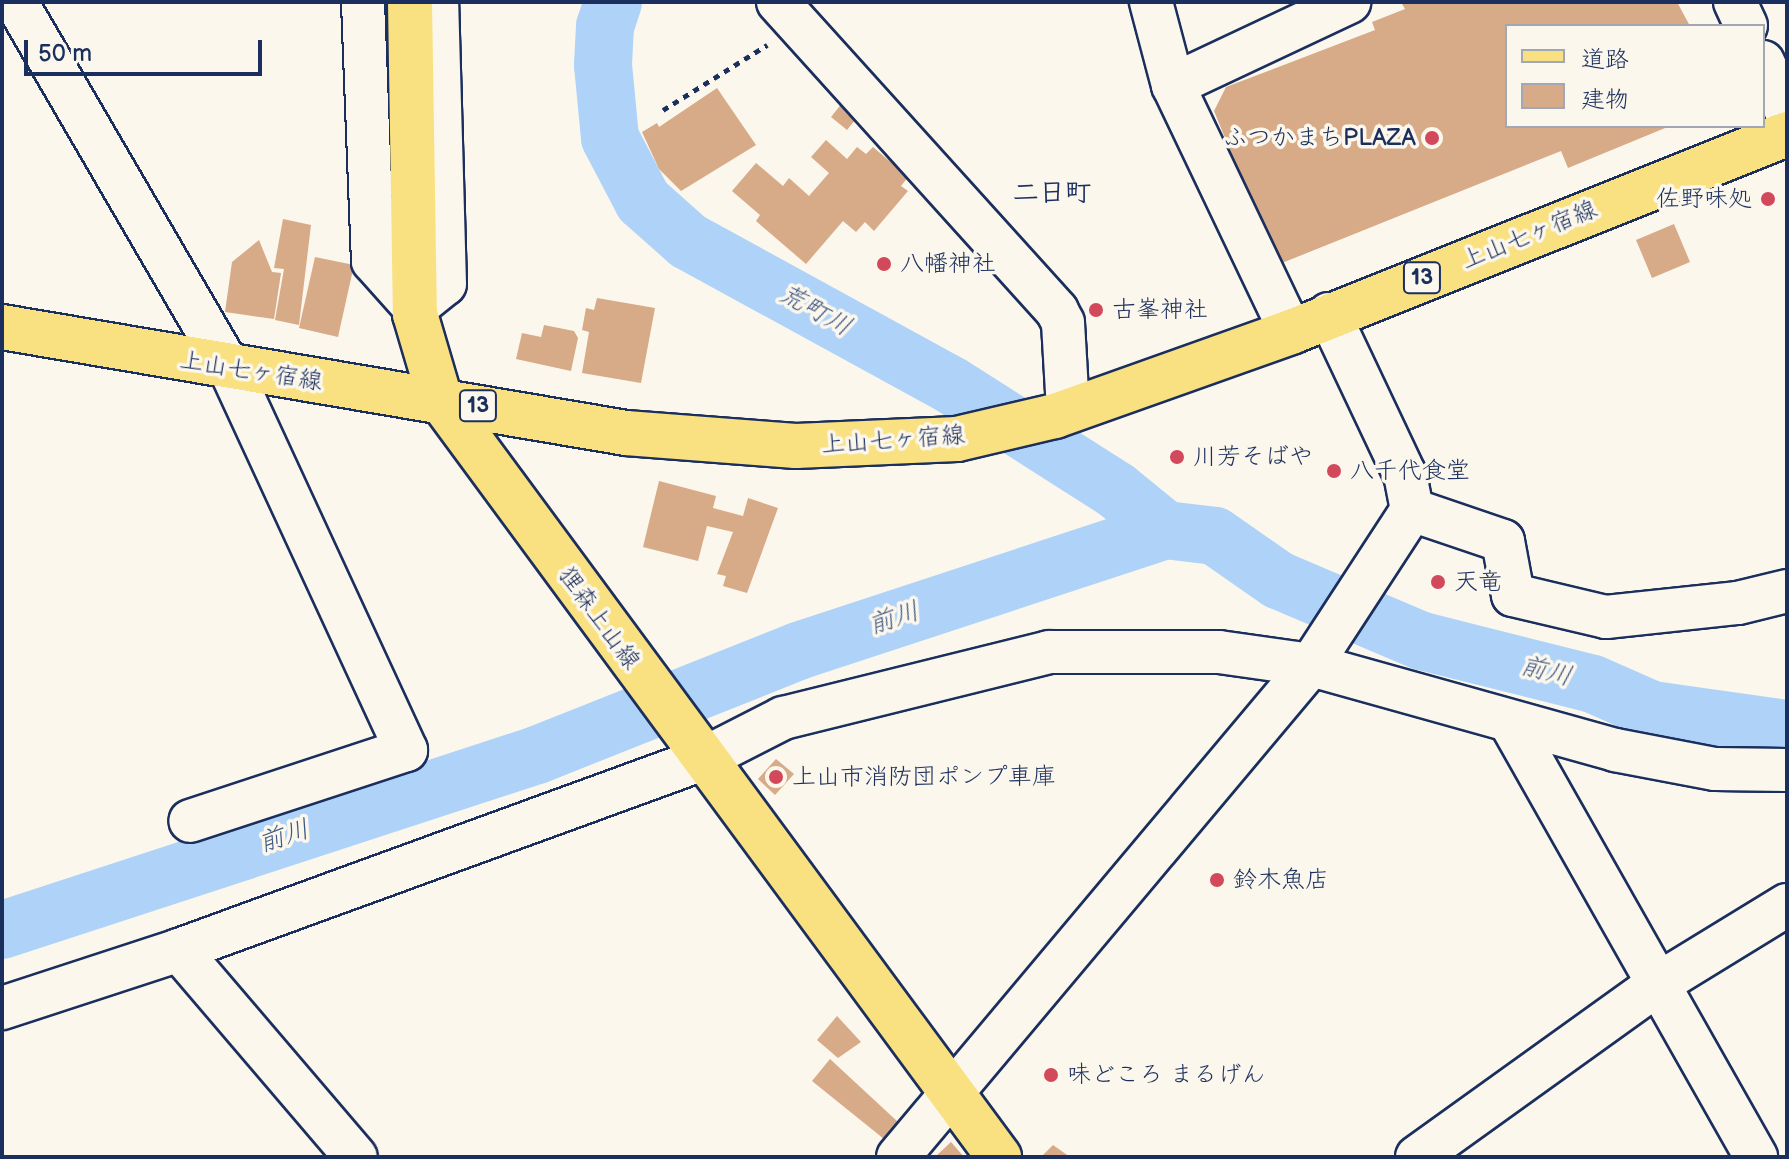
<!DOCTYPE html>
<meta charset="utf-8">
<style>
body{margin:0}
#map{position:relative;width:1789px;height:1159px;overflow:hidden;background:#fbf7ec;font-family:"Balsamiq Sans","Klee One",sans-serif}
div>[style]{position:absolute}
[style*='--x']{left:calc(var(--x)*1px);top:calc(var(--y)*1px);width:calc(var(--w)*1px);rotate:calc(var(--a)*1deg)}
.river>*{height:58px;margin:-29px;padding:0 29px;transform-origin:29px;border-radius:29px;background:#afd3f8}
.building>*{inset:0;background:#d7aa88}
.path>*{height:5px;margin-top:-2.5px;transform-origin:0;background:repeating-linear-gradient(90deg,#1b2f5e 0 6px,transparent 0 12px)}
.roads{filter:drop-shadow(2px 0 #1b2f5e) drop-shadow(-2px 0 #1b2f5e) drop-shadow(0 2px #1b2f5e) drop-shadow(0 -2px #1b2f5e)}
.minor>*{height:42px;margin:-21px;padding:0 21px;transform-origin:21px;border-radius:21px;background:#fbf7ec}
.major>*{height:44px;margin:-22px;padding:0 22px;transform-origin:22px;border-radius:22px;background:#f9e181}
.dots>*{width:22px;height:22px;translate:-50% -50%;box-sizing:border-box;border:4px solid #fbf7ec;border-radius:50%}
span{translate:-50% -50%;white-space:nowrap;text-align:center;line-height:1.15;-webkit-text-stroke:7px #fbf7ec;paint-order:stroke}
.shield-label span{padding:2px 6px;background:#fbf7ec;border:2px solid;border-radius:6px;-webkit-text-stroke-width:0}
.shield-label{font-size:22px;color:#1b2f5e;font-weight:700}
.poi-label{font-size:24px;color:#1b2f5e}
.right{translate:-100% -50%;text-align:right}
.left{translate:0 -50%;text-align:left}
.street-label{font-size:24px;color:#1b2f5e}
.neighbourhood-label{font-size:26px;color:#1b2f5e;font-weight:700}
.water-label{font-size:26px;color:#405884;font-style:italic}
.frame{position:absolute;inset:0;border:4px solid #1b2f5e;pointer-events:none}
.legend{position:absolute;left:1505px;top:24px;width:260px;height:104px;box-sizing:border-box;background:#fbf7ec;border:2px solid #a1a7b3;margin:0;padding:10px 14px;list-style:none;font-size:24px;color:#1b2f5e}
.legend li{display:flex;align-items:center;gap:16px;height:40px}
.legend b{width:40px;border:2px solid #a1a7b3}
.scale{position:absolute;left:24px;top:40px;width:238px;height:36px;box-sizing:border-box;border:4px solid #1b2f5e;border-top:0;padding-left:10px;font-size:24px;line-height:28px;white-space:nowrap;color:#1b2f5e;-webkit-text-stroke:6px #fbf7ec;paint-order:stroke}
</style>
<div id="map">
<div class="river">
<i style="--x:613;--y:2;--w:25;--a:108"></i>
<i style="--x:605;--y:26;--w:39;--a:93"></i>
<i style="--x:603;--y:65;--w:73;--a:84.5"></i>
<i style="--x:610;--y:138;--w:71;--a:62.4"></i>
<i style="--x:643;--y:201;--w:60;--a:41.6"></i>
<i style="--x:688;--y:241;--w:300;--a:28.7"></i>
<i style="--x:951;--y:385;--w:196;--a:32.5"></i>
<i style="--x:1116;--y:490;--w:63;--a:39.2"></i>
<i style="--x:2;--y:930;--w:563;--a:-18.11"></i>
<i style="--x:537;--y:755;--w:281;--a:-21.7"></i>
<i style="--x:798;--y:651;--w:386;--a:-18.2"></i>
<i style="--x:1165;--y:530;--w:50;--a:6.8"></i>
<i style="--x:1215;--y:536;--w:77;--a:34.9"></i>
<i style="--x:1278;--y:580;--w:156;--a:23"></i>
<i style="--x:1422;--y:641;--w:176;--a:14.1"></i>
<i style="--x:1593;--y:684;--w:64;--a:23.8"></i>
<i style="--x:1652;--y:710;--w:136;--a:8"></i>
</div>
<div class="building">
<i style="clip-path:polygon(1401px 2px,1677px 2px,1690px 26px,1507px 26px,1507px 126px,1670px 126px,1568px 168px,1561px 151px,1277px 265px,1214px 111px,1226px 87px,1375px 30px,1372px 22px,1405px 9px)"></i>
<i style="clip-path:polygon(717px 88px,756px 145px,681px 191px,659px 169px,642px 132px,657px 123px,659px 127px)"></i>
<i style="clip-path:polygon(843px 102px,859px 115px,847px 130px,831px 117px)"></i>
<i style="clip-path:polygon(826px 140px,847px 159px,857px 147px,866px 154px,873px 147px,908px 177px,901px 186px,908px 191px,874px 231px,865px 222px,856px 232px,843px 221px,806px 264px,756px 221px,760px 215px,732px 191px,756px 163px,783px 186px,789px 178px,809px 196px,829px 173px,811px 157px)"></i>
<i style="clip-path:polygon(283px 219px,311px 225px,299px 325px,275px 320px,284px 269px,274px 268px)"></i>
<i style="clip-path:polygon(1674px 224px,1690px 262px,1652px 278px,1636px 240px)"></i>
<i style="clip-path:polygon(259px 240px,272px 272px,281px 273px,274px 319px,225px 312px,232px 262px)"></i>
<i style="clip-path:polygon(315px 257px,354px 265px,338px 337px,299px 328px)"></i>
<i style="clip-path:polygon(597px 298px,655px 308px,641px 383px,582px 373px,589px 332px,582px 330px,586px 308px,594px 310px)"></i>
<i style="clip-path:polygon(544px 325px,574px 331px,578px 338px,571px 371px,516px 359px,522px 333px,541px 337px)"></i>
<i style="clip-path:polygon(659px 481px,716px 496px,713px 508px,743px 516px,748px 498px,778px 508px,747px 593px,723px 586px,726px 576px,717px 574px,733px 532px,707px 526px,698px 561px,643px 547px)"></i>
<i style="clip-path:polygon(776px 759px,794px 774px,775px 795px,758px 779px)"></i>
<i style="clip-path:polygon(837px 1016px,861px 1042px,838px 1058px,817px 1040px)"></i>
<i style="clip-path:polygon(830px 1059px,898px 1122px,884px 1139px,812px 1081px)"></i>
<i style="clip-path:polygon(951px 1142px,964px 1157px,935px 1157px)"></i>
<i style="clip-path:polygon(1053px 1145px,1070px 1157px,1041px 1157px)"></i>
</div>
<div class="path">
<i style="--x:663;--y:110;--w:123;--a:-32"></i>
</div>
<div class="roads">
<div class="minor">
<i style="--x:16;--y:2;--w:425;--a:59.8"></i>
<i style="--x:230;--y:369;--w:420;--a:65.2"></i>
<i style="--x:406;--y:750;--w:227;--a:161.8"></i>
<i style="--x:363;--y:2;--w:259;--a:87.8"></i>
<i style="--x:373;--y:261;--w:63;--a:48.2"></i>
<i style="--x:415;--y:308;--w:38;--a:-39"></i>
<i style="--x:445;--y:284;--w:282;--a:-91.6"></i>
<i style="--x:778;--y:2;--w:416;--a:47.9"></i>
<i style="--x:1057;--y:311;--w:13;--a:63"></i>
<i style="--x:1063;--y:323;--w:88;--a:86.7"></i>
<i style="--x:1151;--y:2;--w:86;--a:75.2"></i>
<i style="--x:1173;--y:85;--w:274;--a:64.5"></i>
<i style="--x:1735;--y:2;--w:26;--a:65"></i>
<i style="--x:1763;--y:62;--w:56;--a:64.8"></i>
<i style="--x:1173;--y:85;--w:195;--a:-25.2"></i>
<i style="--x:1412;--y:510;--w:96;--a:18.8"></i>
<i style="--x:1503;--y:541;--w:55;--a:79.5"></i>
<i style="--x:1513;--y:595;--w:96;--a:13.3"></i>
<i style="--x:1606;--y:617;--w:133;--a:-6.1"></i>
<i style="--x:1738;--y:603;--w:50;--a:-13.8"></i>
<i style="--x:1510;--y:722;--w:500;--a:60.5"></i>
<i style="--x:179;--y:950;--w:272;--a:49.5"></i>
<i style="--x:2;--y:1008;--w:186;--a:-18.1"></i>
<i style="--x:179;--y:950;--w:558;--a:-20.03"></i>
<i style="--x:703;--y:759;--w:90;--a:-27.1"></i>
<i style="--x:783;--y:718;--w:274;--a:-13.9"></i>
<i style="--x:1049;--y:652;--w:170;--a:0"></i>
<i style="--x:1219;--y:652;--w:93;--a:8"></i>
<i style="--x:1311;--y:665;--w:316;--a:15.6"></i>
<i style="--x:1615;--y:750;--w:102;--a:10.8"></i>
<i style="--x:1715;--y:769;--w:72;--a:0.8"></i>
<i style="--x:898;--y:1157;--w:642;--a:-49.99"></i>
<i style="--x:1311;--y:665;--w:185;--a:-56.9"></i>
<i style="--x:1412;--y:510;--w:36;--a:-101"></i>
<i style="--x:1405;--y:475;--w:178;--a:-115.3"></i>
<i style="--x:1417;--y:1157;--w:297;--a:-35.7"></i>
<i style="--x:1658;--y:984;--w:151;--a:-31.5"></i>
</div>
<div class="major">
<i style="--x:410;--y:2;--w:312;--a:89.1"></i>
<i style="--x:415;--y:314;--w:89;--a:73.6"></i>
<i style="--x:440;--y:399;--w:942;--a:53.59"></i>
<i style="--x:2;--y:327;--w:633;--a:9.64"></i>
<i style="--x:626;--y:433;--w:170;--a:4.4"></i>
<i style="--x:796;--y:446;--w:161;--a:-2.5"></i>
<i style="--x:957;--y:439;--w:101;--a:-13.2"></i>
<i style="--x:1055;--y:416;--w:251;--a:-19.6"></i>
<i style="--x:1291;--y:332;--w:534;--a:-21.76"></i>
</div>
</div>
<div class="dots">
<i style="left:1432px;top:138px;background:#d1495b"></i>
<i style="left:1768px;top:199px;background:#d1495b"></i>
<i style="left:884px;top:264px;background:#d1495b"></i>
<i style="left:1096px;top:310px;background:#d1495b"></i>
<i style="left:1177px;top:457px;background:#d1495b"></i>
<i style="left:1334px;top:471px;background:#d1495b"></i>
<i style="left:1438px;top:582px;background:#d1495b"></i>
<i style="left:776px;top:777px;background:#d1495b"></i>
<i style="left:1217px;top:880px;background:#d1495b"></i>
<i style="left:1051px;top:1075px;background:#d1495b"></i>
</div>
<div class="shield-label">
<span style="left:1422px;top:278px">13</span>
<span style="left:478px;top:406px">13</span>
</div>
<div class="poi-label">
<span class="right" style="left:1416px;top:138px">ふつかまちPLAZA</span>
<span class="right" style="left:1752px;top:199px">佐野味処</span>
<span class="left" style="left:900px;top:264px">八幡神社</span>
<span class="left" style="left:1112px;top:310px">古峯神社</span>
<span class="left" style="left:1193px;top:457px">川芳そばや</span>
<span class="left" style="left:1350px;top:471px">八千代食堂</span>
<span class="left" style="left:1454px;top:582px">天竜</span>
<span class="left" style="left:792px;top:777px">上山市消防団ポンプ車庫</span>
<span class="left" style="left:1233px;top:880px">鈴木魚店</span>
<span class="left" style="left:1067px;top:1075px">味どころ まるげん</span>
</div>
<div class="street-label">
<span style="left:1529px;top:235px;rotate:-22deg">上山七ヶ宿線</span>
<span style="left:251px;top:371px;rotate:9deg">上山七ヶ宿線</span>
<span style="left:893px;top:440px;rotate:-4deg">上山七ヶ宿線</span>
<span style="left:599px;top:618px;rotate:54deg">狸森上山線</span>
</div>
<div class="neighbourhood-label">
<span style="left:1052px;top:194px">二日町</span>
</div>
<div class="water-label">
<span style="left:815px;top:311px;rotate:29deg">荒町川</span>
<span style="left:894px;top:619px;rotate:-18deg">前川</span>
<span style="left:1546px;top:672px;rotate:14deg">前川</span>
<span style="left:284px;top:837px;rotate:-18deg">前川</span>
</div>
<div class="frame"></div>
<ul class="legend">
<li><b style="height:10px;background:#f9e181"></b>道路</li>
<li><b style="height:22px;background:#d7aa88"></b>建物</li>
</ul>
<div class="scale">50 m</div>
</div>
